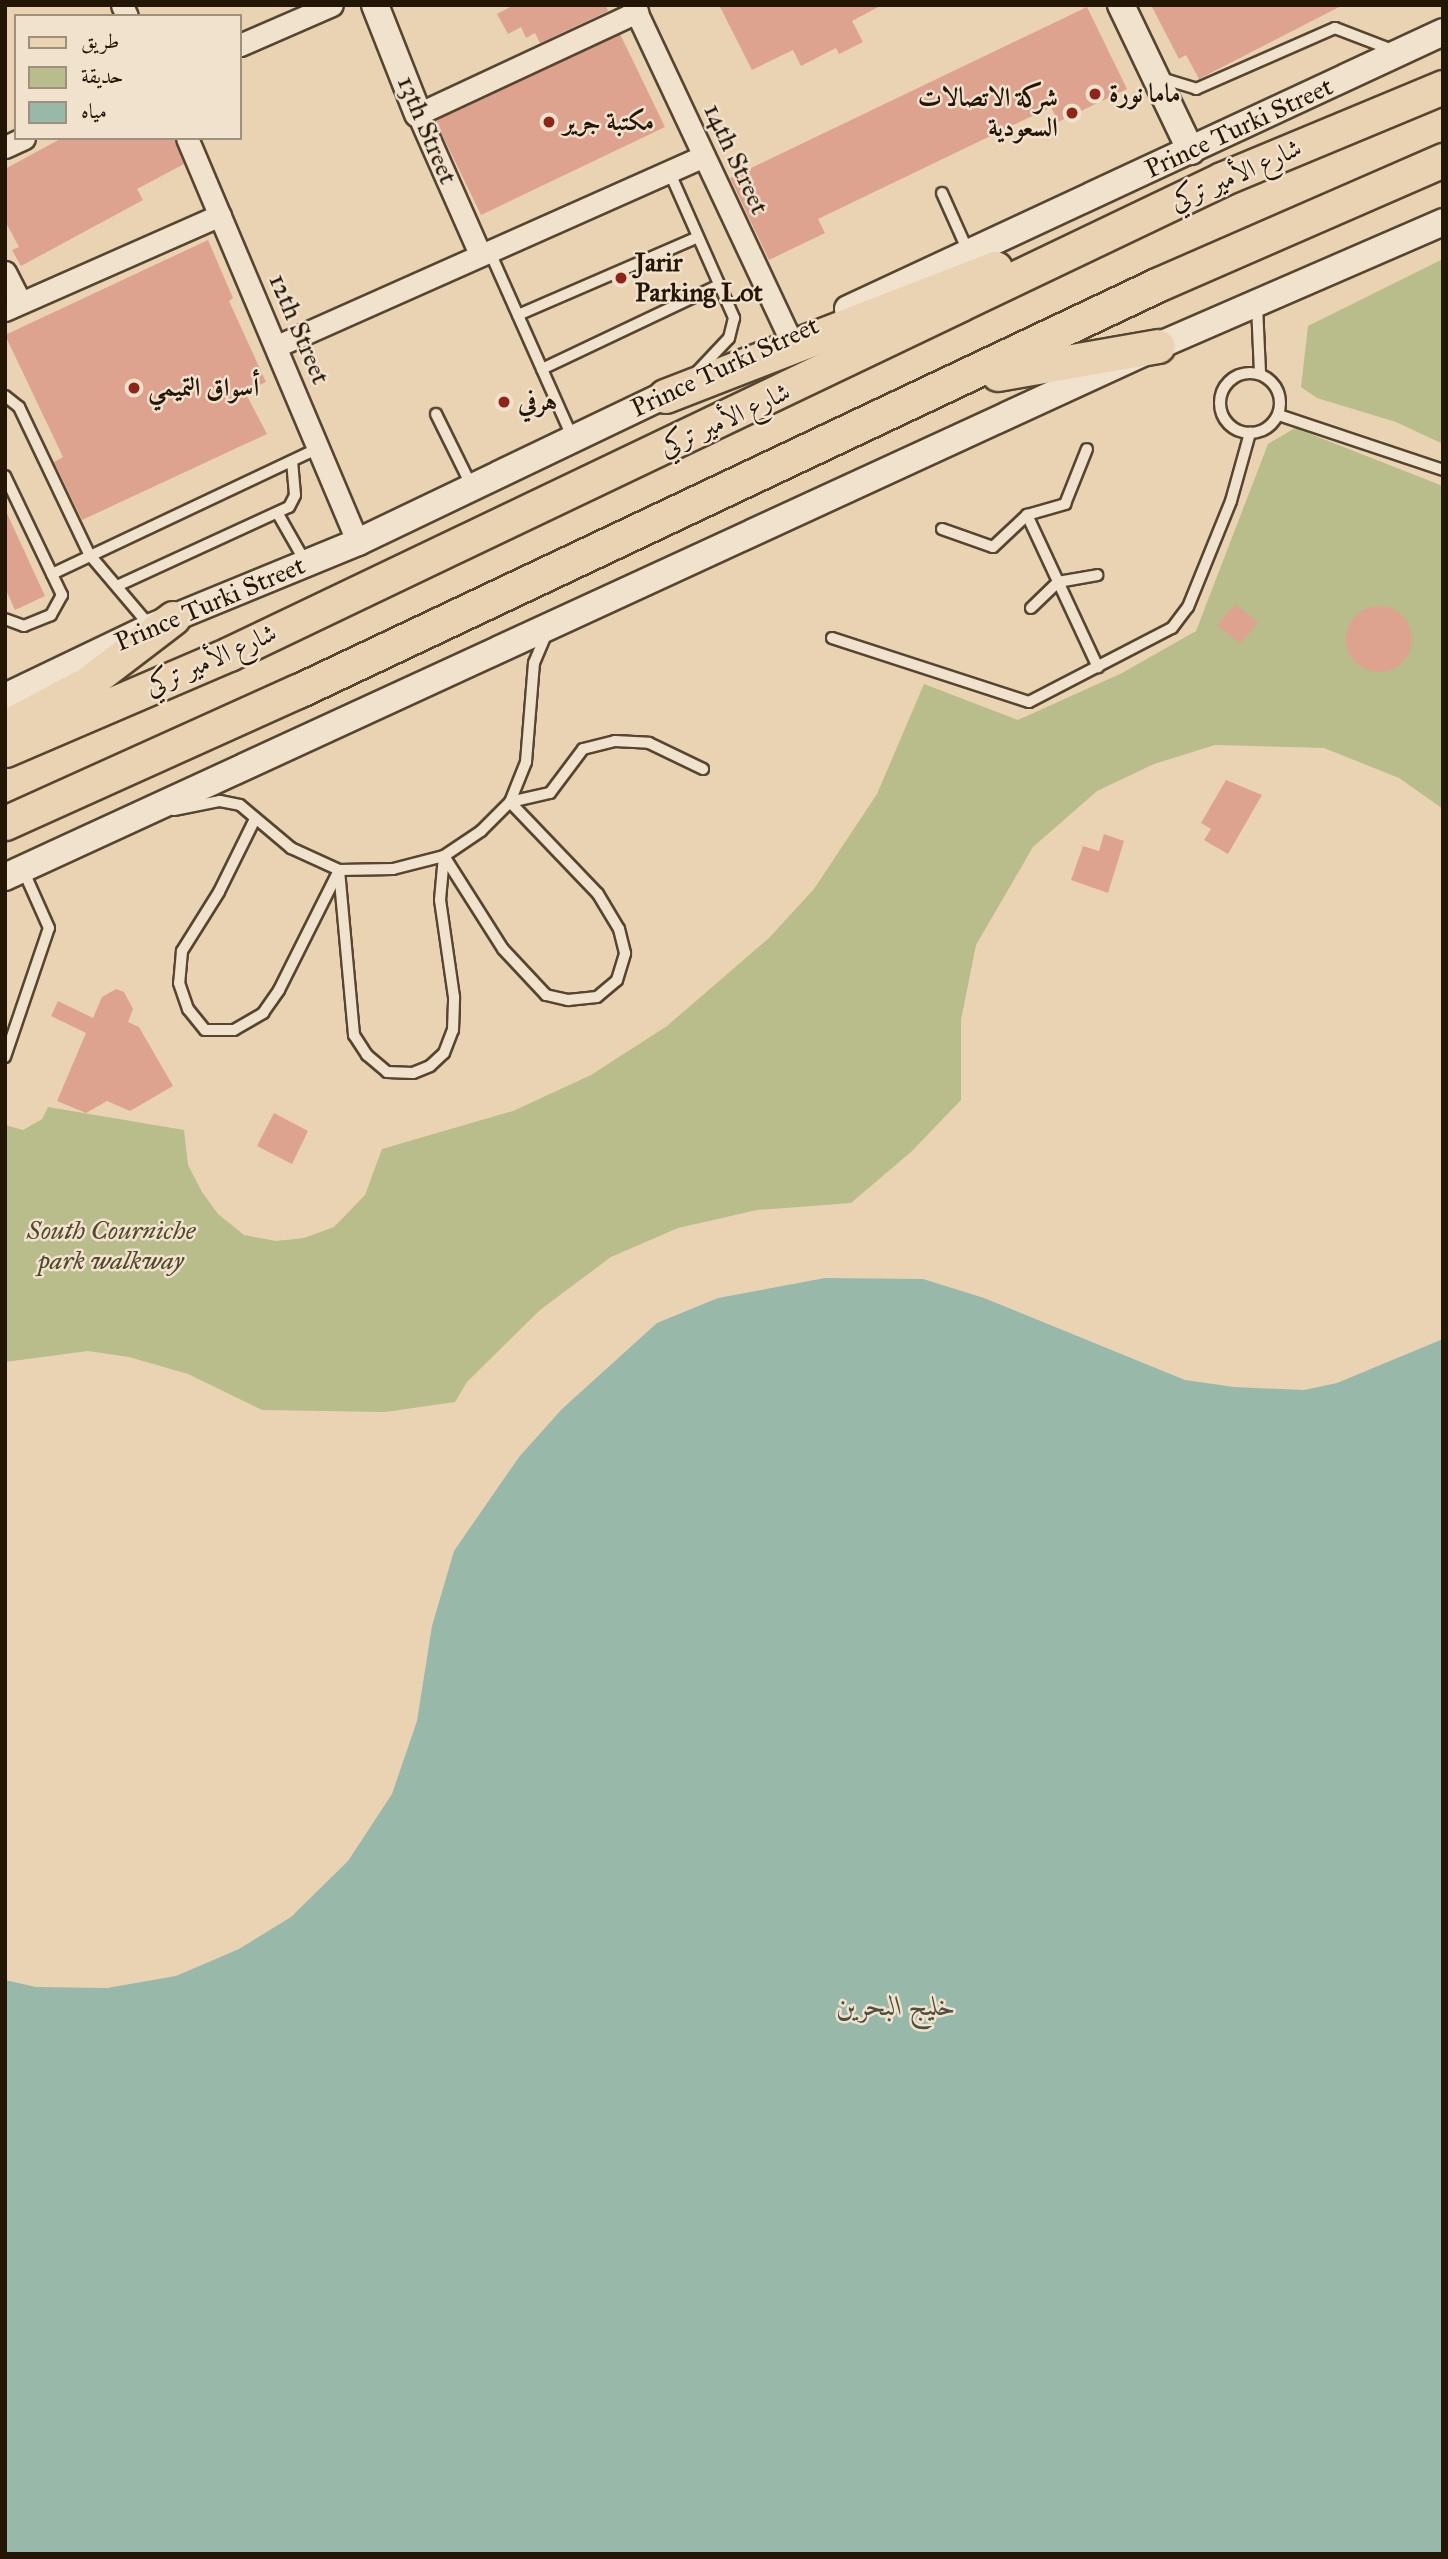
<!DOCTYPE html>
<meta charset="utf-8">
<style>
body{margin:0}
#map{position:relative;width:1448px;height:2559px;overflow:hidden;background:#ead3b3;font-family:"IM FELL Great Primer",Amiri,serif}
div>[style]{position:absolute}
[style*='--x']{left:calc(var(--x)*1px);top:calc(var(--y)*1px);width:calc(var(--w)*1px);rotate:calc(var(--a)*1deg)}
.green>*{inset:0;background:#b9bc8b}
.water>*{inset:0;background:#98b8aa}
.building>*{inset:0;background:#dea38f}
.round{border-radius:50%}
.roads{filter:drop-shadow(2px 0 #564530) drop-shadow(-2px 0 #564530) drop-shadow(0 2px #564530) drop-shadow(0 -2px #564530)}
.service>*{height:10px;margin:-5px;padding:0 5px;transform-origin:5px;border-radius:5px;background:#f1e2ce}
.service>.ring{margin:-5px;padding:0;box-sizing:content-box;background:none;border:10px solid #f1e2ce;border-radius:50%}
.minor>*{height:21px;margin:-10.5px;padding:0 10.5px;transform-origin:10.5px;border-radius:10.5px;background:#f1e2ce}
.tertiary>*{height:26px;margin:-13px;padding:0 13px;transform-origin:13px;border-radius:13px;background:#f1e2ce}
.primary>*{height:33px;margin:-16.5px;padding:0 16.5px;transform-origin:16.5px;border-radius:16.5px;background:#ead3b3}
.dots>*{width:19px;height:19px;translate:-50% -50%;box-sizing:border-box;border:4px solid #f1e2ce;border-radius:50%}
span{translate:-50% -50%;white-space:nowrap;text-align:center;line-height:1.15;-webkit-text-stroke:5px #f1e2ce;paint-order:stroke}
.poi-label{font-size:26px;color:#241605;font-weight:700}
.left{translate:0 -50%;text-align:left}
.right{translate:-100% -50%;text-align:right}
.street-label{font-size:26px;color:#241605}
.park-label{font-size:26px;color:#51482d;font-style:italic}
.water-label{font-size:28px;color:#4d4f3f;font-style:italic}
.frame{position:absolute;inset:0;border:7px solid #241605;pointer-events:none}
.legend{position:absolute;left:14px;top:14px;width:228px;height:126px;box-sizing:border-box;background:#f1e2ce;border:2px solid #9f907e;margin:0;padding:9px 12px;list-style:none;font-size:21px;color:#241605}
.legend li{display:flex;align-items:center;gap:14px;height:35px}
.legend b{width:35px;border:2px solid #9f907e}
</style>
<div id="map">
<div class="green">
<i style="clip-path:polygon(1443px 259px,1443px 444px,1396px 422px,1317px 398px,1301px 387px,1308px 326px)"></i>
<i style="clip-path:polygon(1295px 428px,1443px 486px,1443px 809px,1399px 778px,1324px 748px,1215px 745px,1154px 764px,1097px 791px,1033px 847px,976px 945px,961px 1020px,961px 1100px,912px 1151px,851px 1203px,757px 1210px,678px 1228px,611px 1257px,540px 1310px,467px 1382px,455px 1402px,385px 1412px,262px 1410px,188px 1374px,129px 1357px,88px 1351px,5px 1362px,5px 1125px,23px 1130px,42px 1119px,48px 1107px,184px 1130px,188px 1165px,202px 1192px,218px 1214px,244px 1235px,276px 1241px,304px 1238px,334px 1227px,365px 1195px,382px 1149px,513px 1111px,591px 1075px,667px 1026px,769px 938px,814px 889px,877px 794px,924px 684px,1018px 720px,1122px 673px,1196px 631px,1268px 444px)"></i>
</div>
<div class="water">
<i style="clip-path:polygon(825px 1278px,923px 1279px,984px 1298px,1185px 1380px,1234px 1387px,1304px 1390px,1337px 1383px,1443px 1339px,1443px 2554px,5px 2554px,5px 1980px,36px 1987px,107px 1988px,176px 1976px,239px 1949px,291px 1917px,348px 1861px,392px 1794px,417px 1721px,432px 1626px,454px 1551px,519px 1457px,562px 1409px,657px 1323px,718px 1298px)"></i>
</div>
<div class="building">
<i style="clip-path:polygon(514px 5px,606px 5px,608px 11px,540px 43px,535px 33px,526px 38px,521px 27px,508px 34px,497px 14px)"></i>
<i style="clip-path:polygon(719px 5px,882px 5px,852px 21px,863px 42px,839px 54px,836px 48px,801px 66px,793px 50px,752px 70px)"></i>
<i style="clip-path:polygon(1151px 5px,1343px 5px,1199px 79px,1186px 55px,1179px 59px)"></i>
<i style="clip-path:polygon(1087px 7px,1127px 89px,1058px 122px,1051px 107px,818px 219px,825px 233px,769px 260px,730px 178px)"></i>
<i style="clip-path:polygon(620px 34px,665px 127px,481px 215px,435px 120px)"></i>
<i style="clip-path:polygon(62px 138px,173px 138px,184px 164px,137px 189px,143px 200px,21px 266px,12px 250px,19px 247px,5px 221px,5px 169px)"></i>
<i style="clip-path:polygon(208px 240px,233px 298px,229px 301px,266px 382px,245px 392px,267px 434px,82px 520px,54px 462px,63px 457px,5px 335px)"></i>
<i style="clip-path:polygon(5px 509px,45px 596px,15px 610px,5px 588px)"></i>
<i style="clip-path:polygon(1235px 604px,1258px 622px,1240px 644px,1217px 625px)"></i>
<i class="round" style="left:1346px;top:606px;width:66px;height:66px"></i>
<i style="clip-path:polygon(1226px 780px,1262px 795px,1228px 854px,1204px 840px,1211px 829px,1201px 823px)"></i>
<i style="clip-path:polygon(1104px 834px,1124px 841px,1108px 893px,1071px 880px,1083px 846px,1099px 851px)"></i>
<i style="clip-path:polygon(116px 989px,124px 992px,133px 1009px,128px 1022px,139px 1027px,173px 1086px,130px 1111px,107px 1101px,86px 1113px,57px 1101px,86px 1033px,51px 1016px,58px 1001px,93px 1018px,102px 997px)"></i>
<i style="clip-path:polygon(274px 1113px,308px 1131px,292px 1164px,257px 1146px)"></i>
</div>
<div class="roads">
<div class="service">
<i style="--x:1161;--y:78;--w:37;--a:17"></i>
<i style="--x:1196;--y:89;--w:152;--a:-23.7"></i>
<i style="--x:1335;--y:28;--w:64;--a:21"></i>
<i style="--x:669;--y:171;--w:161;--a:66.1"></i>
<i style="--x:734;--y:318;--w:21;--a:104"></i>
<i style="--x:729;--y:338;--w:47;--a:133.3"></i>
<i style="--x:942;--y:193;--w:64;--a:65.9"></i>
<i style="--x:489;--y:250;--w:207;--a:66"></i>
<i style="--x:1257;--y:306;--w:67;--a:87.4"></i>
<i style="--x:518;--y:315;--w:196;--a:-23.4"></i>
<i style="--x:542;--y:369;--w:196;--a:-25.4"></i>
<i class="ring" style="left:1220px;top:373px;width:50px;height:50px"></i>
<i style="--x:5;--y:396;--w:18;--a:38"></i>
<i style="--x:19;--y:407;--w:163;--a:64.5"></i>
<i style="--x:89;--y:554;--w:96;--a:49.7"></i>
<i style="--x:436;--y:414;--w:81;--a:63.7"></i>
<i style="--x:1279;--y:415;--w:173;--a:18.5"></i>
<i style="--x:5;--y:476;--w:132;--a:64.4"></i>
<i style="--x:62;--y:595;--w:23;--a:119"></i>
<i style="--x:51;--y:615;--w:29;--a:158"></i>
<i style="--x:24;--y:626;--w:20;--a:-160"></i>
<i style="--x:278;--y:514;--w:56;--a:60.3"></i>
<i style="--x:1027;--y:515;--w:168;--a:65"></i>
<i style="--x:942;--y:529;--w:54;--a:19.4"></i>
<i style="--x:993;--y:547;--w:47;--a:-43.3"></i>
<i style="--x:1027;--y:515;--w:40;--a:-16"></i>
<i style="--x:1065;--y:504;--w:59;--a:-68.2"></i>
<i style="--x:52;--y:574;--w:295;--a:-25.3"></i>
<i style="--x:117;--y:586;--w:189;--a:-24.7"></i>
<i style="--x:289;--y:507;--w:13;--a:-63"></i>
<i style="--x:295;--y:495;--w:34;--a:-95"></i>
<i style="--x:1031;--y:608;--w:37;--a:-44"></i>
<i style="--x:1058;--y:582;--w:40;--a:-10"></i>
<i style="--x:832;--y:638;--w:207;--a:18"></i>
<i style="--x:1029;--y:702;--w:161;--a:-27.4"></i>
<i style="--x:1172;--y:628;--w:26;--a:-53"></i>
<i style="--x:1188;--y:607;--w:114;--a:-67.9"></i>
<i style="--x:1231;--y:501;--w:71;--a:-74.4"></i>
<i style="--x:510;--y:802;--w:41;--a:-12.7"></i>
<i style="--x:550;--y:793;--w:55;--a:-53.1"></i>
<i style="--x:583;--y:749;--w:33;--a:-14"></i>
<i style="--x:615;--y:741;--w:34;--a:3"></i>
<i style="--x:649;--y:743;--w:60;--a:25.7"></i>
<i style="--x:174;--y:810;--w:47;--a:-11.1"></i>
<i style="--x:220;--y:801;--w:20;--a:11"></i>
<i style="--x:240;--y:805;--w:67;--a:40.1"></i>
<i style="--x:291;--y:848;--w:53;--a:24.6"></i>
<i style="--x:339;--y:870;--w:54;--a:-1.1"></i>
<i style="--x:393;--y:869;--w:53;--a:-14.3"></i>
<i style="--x:444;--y:856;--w:45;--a:-34"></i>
<i style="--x:481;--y:831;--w:41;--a:-45"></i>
<i style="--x:510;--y:802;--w:43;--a:-68.2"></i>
<i style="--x:526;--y:762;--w:99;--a:-85.4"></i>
<i style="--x:534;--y:663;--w:33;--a:-67"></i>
<i style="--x:255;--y:819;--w:81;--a:116.3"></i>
<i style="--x:219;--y:892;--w:70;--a:122.1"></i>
<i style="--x:182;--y:951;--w:32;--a:95"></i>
<i style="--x:179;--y:983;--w:28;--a:71"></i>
<i style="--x:188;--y:1009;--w:27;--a:51"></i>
<i style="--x:205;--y:1030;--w:29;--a:0"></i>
<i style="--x:234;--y:1030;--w:34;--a:-30"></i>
<i style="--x:263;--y:1013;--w:28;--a:-55"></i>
<i style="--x:279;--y:990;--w:134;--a:-63.4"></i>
<i style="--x:444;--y:856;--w:110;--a:57.6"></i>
<i style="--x:503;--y:949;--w:63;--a:46.9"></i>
<i style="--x:546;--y:995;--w:23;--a:13"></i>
<i style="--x:568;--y:1000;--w:29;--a:-6"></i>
<i style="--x:597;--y:997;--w:26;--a:-40"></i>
<i style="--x:617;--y:980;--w:28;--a:-73"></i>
<i style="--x:625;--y:953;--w:25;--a:-104"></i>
<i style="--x:619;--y:929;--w:41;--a:-121"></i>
<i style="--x:598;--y:894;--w:127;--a:-133.7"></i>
<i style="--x:339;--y:870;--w:166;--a:84.8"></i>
<i style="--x:354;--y:1035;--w:24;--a:57"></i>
<i style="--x:367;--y:1055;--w:26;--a:40"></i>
<i style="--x:387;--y:1072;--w:26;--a:2"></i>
<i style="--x:413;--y:1073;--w:18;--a:-22"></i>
<i style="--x:430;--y:1066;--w:19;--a:-43"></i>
<i style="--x:444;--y:1053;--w:25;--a:-69"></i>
<i style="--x:453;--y:1030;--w:33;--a:-88"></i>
<i style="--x:454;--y:997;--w:98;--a:-98.2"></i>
<i style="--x:440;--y:900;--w:44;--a:-84.8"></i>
<i style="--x:5;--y:1057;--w:136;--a:-71.2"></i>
<i style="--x:49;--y:928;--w:64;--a:-114.1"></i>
</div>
<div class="minor">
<i style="--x:122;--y:5;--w:12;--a:66"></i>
<i style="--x:633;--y:5;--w:366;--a:64.8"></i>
<i style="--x:240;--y:45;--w:100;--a:-23.5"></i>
<i style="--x:187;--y:138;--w:439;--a:67.1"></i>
<i style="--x:5;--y:147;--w:21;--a:-25"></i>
<i style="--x:480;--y:254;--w:153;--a:-113.9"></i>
<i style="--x:418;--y:114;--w:242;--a:-25"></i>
<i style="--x:5;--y:272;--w:34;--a:63"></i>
<i style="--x:5;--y:310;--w:235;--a:-23.8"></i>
<i style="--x:277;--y:346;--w:467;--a:-24"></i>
</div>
<div class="tertiary">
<i style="--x:375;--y:5;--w:117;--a:68.5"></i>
<i style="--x:1121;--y:5;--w:162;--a:64.4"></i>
<i style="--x:848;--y:309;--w:656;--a:-24.96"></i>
<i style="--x:5;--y:697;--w:162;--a:-25.6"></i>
<i style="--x:151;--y:627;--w:224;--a:-22.3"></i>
<i style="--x:358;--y:542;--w:357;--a:-25.6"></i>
<i style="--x:5;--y:877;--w:1269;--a:-24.73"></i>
<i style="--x:1158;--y:346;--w:311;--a:-23.5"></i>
</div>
<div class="primary">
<i style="--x:998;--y:374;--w:162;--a:-9.9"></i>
<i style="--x:665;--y:396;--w:354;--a:-21.2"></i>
<i style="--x:5;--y:727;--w:94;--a:-27.9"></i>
<i style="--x:88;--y:683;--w:107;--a:-37.4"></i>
<i style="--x:5;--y:750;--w:244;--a:-23.2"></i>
<i style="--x:229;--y:654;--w:1101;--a:-25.56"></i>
<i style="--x:1222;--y:179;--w:239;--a:-22.6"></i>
<i style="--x:5;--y:823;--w:321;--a:-24.3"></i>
<i style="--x:298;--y:691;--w:952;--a:-25.3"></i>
<i style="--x:1159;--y:284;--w:310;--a:-23.6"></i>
</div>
</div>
<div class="dots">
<i style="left:1095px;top:94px;background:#8f2418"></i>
<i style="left:1072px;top:113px;background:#8f2418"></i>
<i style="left:549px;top:122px;background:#8f2418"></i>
<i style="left:621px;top:278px;background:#8f2418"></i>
<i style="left:134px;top:388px;background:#8f2418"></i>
<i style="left:504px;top:402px;background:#8f2418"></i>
</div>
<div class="poi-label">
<span class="left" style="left:1109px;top:94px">ماما نورة</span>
<span class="right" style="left:1058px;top:113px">شركة الاتصالات<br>السعودية</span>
<span class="left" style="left:563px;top:122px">مكتبة جرير</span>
<span class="left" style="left:635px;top:278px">Jarir<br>Parking Lot</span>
<span class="left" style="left:148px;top:388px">أسواق التميمي</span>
<span class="left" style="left:518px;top:402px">هرفي</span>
</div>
<div class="street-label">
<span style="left:1239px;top:128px;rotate:-25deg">Prince Turki Street</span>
<span style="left:427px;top:130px;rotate:67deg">13th Street</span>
<span style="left:736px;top:159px;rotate:65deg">14th Street</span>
<span style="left:1236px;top:175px;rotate:-24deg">شارع الأمير تركي</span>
<span style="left:299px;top:329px;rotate:67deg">12th Street</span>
<span style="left:725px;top:367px;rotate:-25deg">Prince Turki Street</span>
<span style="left:725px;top:420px;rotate:-25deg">شارع الأمير تركي</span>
<span style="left:210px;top:604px;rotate:-23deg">Prince Turki Street</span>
<span style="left:211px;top:660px;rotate:-24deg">شارع الأمير تركي</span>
</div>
<div class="park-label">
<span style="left:111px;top:1246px">South Courniche<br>park walkway</span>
</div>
<div class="water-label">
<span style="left:896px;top:2006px">خليج البحرين</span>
</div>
<div class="frame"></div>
<ul class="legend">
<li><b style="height:9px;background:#ead3b3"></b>طريق</li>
<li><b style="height:19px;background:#b9bc8b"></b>حديقة</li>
<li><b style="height:19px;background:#98b8aa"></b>مياه</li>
</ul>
</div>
